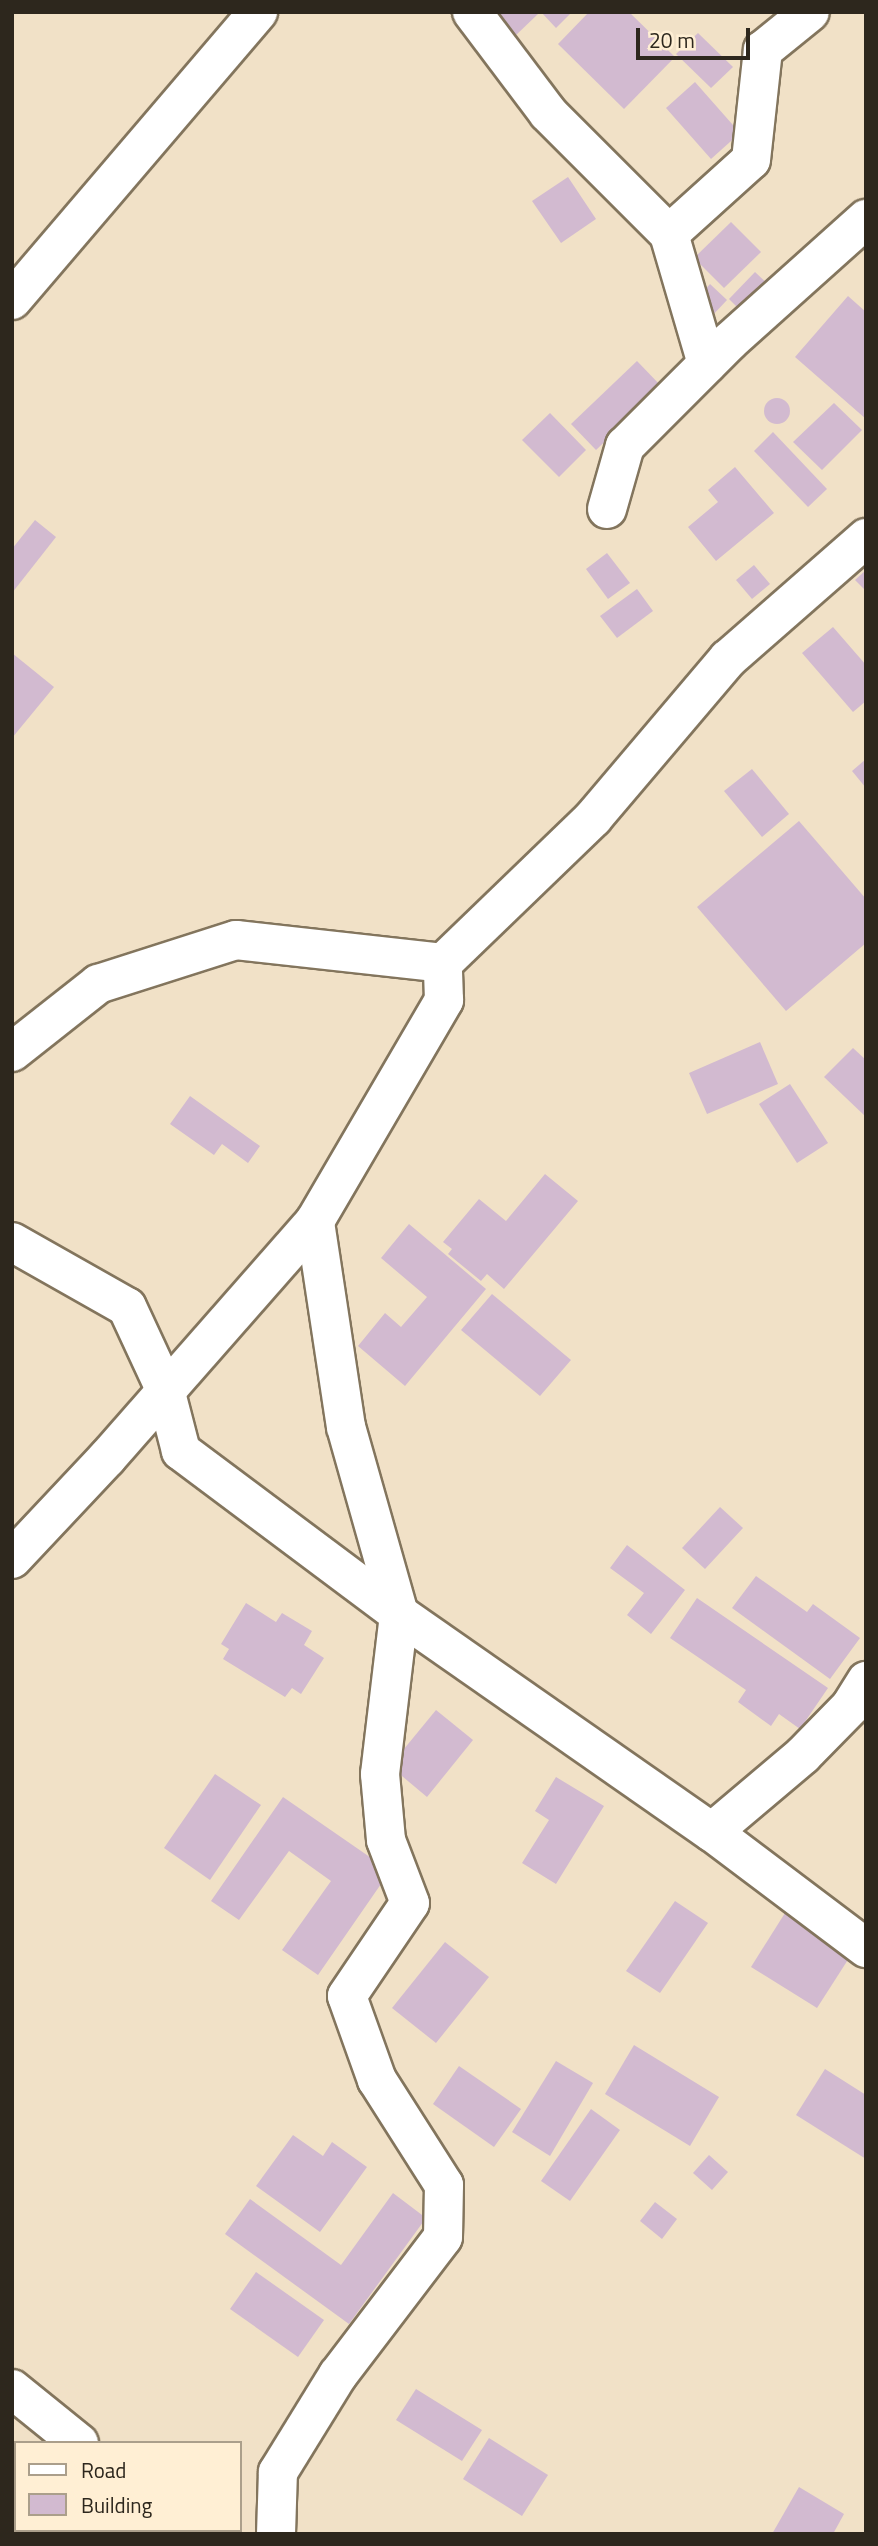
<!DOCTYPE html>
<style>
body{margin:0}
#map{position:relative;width:878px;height:2546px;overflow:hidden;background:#f1e1c7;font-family:"Titillium Web",sans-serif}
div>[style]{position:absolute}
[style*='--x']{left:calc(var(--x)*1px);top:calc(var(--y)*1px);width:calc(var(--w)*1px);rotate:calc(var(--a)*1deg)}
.building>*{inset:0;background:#d2bad0}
.round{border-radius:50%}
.roads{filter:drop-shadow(2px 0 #83755d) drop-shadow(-2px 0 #83755d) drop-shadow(0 2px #83755d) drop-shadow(0 -2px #83755d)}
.street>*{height:38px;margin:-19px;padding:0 19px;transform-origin:19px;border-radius:19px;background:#fff}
span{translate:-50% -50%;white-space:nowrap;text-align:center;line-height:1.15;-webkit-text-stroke:7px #ffefd4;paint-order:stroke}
.frame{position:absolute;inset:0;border:14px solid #2d271d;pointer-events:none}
.legend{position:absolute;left:14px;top:2441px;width:228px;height:91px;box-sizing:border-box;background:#ffefd4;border:2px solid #ab9f8b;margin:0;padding:9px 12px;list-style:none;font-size:21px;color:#2d271d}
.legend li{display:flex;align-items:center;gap:14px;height:35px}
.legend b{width:35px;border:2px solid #ab9f8b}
.scale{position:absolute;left:636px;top:28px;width:114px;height:32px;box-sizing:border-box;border:4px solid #2d271d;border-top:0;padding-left:9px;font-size:21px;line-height:24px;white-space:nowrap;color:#2d271d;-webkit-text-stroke:5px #ffefd4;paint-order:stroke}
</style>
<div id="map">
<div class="building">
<i style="clip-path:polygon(490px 12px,536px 12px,538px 14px,514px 37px)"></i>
<i style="clip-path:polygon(541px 12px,572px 12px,556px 28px)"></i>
<i style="clip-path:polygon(589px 12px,629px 12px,675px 57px,624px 109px,558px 44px)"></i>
<i style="clip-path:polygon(698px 33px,733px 67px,711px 88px,676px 54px)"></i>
<i style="clip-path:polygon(695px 82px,740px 133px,711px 159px,666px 108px)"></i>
<i style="clip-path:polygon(568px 177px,596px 219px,561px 243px,532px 201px)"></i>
<i style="clip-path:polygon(731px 222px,761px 252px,724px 288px,694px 258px)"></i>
<i style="clip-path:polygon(755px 272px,773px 289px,747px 317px,729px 299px)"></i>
<i style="clip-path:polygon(710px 284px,727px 300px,711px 317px,695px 301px)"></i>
<i style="clip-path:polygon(848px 296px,866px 312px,866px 419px,795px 357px)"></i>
<i style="clip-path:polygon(637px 361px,662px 387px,596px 450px,571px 424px)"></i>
<i class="round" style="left:764px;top:398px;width:26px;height:26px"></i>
<i style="clip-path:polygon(834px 403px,862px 430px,822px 470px,793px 442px)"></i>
<i style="clip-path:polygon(550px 413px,586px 450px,559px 477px,522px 440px)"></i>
<i style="clip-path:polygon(773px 432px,827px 489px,808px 507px,754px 451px)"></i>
<i style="clip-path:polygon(735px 467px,774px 513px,716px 561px,688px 527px,718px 502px,708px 490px)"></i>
<i style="clip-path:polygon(35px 520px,56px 537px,12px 593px,12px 549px)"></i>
<i style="clip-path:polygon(607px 553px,630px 583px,608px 599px,586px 569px)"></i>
<i style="clip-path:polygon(754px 565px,770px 584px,752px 599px,736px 580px)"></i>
<i style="clip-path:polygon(866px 570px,866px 591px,855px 580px)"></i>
<i style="clip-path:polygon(637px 589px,653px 611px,617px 638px,600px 616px)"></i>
<i style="clip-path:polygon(833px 627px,866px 665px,866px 701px,853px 712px,802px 653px)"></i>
<i style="clip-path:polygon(12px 653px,54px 687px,12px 738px)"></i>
<i style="clip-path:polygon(866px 759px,866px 788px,852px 771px)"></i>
<i style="clip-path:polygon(752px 769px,789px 814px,762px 837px,724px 791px)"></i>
<i style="clip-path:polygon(799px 821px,866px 899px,866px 943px,786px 1011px,697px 907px)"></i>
<i style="clip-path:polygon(760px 1042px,778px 1084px,707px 1114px,689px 1073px)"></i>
<i style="clip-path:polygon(853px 1048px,866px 1060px,866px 1117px,824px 1077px)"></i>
<i style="clip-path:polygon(790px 1084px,828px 1143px,797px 1163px,759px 1104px)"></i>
<i style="clip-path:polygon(190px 1096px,260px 1146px,248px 1163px,222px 1144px,214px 1155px,170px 1124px)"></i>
<i style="clip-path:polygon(545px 1174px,578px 1201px,504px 1289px,487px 1274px,481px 1281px,448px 1254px,452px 1249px,443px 1242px,479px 1199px,506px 1221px)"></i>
<i style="clip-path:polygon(409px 1224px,486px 1289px,405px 1386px,358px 1346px,385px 1313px,401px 1327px,427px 1297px,381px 1258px)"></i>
<i style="clip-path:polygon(492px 1294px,571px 1360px,540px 1396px,461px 1330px)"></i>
<i style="clip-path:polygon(720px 1507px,743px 1528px,705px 1569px,682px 1548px)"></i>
<i style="clip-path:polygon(627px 1545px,685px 1590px,651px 1634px,627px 1615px,644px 1593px,610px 1568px)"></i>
<i style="clip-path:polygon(756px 1576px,807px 1612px,813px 1604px,860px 1638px,830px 1679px,732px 1608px)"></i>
<i style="clip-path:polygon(697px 1598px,828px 1688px,800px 1729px,779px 1714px,771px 1726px,738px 1702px,746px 1690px,670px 1638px)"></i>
<i style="clip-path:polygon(246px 1603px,276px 1622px,282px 1613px,312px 1631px,304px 1645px,324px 1658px,301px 1694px,292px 1688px,285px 1697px,223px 1659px,229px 1649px,221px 1644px)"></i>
<i style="clip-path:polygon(436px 1710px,473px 1740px,427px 1797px,390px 1766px)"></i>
<i style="clip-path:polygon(215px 1774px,261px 1805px,210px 1880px,164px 1848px)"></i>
<i style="clip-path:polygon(556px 1777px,604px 1806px,556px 1884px,522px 1863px,549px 1820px,535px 1811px)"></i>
<i style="clip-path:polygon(283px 1797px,390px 1871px,318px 1975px,282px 1950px,331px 1881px,289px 1851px,239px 1920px,211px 1901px)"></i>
<i style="clip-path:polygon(675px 1901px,708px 1923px,660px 1993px,626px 1971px)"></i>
<i style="clip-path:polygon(785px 1913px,851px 1955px,817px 2008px,751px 1967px)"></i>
<i style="clip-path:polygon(445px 1942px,489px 1977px,436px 2043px,392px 2008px)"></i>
<i style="clip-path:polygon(634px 2045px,719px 2097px,690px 2146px,605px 2094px)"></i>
<i style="clip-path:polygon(556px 2061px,593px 2083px,550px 2156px,512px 2132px)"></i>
<i style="clip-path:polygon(459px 2066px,521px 2109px,494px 2147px,433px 2104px)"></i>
<i style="clip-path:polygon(825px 2069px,866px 2095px,866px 2159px,796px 2115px)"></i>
<i style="clip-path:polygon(591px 2109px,620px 2130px,570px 2201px,541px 2181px)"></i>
<i style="clip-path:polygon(293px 2135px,323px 2156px,332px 2142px,367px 2167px,320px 2232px,256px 2186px)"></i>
<i style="clip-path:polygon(709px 2155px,728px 2172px,712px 2190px,693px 2173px)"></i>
<i style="clip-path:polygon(393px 2193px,426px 2218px,349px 2324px,225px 2234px,250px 2199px,341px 2265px)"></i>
<i style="clip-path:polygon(655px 2202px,677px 2219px,662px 2239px,640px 2221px)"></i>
<i style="clip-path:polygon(256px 2272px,324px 2320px,298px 2357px,230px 2309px)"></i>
<i style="clip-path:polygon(416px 2389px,482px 2430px,462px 2461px,396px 2420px)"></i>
<i style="clip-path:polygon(489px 2438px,548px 2475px,522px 2516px,463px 2479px)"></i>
<i style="clip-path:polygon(799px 2487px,844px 2514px,833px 2534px,772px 2534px)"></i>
</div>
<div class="roads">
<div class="street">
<i style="--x:472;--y:12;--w:126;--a:53"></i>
<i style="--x:548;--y:113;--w:171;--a:45"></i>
<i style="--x:12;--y:300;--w:379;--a:-49.5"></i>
<i style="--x:707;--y:364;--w:135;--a:-106.3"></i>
<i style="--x:669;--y:234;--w:110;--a:-42.1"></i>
<i style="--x:751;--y:160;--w:111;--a:-83.8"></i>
<i style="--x:763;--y:50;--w:60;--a:-39"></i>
<i style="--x:607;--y:509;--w:66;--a:-74.1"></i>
<i style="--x:625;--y:446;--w:148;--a:-45"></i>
<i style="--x:730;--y:341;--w:183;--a:-41.9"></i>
<i style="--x:12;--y:1052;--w:110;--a:-38.3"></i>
<i style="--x:98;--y:984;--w:145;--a:-17.7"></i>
<i style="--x:236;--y:940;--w:208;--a:6.3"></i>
<i style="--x:12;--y:1242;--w:132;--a:29.5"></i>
<i style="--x:127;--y:1307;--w:90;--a:65.1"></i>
<i style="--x:165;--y:1389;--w:64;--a:75.5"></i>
<i style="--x:181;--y:1451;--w:272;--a:36.8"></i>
<i style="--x:399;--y:1614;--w:381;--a:34.9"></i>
<i style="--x:712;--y:1832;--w:193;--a:37"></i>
<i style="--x:12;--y:1559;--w:139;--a:-46.8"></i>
<i style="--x:107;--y:1458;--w:315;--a:-48.7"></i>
<i style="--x:315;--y:1221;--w:256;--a:-59.7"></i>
<i style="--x:444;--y:1000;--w:37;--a:-92"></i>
<i style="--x:443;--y:963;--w:209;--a:-44"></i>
<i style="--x:593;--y:818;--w:209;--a:-49.7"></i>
<i style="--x:728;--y:659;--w:184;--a:-41.2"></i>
<i style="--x:712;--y:1832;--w:119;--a:-40.2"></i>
<i style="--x:803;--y:1755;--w:67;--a:-45.6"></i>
<i style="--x:850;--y:1707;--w:31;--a:-58"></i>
<i style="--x:12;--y:2389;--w:86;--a:38.9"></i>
<i style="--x:176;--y:2530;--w:6;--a:45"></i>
<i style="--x:276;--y:2534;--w:62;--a:-88.2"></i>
<i style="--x:278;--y:2472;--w:114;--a:-58.3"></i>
<i style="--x:338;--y:2375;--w:173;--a:-52.7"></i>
<i style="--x:443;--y:2237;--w:52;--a:-88.9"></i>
<i style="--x:444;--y:2185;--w:125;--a:-122.5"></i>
<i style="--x:377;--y:2080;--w:89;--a:-109.7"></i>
<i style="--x:347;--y:1996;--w:112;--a:-55.9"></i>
<i style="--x:410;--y:1903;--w:67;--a:-110.9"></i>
<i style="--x:386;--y:1840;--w:66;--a:-95.2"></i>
<i style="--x:380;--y:1774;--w:161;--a:-83.2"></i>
<i style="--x:399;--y:1614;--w:194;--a:-105.8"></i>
<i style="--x:346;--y:1427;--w:208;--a:-98.6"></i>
</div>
</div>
<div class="frame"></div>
<ul class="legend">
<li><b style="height:9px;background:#fff"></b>Road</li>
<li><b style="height:19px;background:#d2bad0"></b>Building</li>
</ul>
<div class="scale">20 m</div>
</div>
